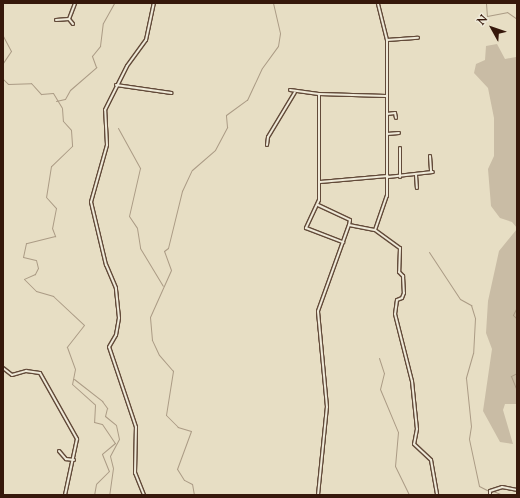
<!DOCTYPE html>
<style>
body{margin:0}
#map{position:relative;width:520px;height:498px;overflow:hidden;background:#e7dec4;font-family:"Sorts Mill Goudy",serif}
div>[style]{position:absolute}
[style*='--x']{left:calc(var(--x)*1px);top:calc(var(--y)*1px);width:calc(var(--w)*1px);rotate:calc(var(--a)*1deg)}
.green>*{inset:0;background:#c9bca5}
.stream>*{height:1px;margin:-0.5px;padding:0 0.5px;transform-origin:0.5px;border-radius:0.5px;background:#ab9b85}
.roads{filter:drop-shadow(1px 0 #624a39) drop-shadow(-1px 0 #624a39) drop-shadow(0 1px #624a39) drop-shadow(0 -1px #624a39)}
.street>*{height:2px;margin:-1px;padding:0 1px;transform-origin:1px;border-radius:1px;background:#efead9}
span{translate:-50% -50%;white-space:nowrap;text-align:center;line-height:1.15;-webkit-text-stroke:3.5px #efead9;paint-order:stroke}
.frame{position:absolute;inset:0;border:4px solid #36180b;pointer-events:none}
.north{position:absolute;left:472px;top:8px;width:40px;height:40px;-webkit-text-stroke:3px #efead9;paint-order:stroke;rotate:310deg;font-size:11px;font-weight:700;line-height:16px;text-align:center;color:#36180b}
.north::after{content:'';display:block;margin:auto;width:14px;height:18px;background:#36180b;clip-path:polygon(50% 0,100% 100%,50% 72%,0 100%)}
</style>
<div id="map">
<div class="green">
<i style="clip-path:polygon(497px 44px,505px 59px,516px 57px,517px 61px,517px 228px,512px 222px,500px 218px,491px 206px,488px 169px,494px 156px,494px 118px,488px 88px,474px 73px,476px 64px,485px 60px,486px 46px)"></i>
<i style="clip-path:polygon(517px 229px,517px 404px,505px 404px,503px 410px,513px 444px,500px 442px,483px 411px,492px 349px,486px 333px,488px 301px,499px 251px)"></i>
</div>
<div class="stream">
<i style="--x:486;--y:3;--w:13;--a:86"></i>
<i style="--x:487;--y:16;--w:20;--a:-11"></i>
<i style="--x:507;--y:12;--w:12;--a:35"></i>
<i style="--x:3;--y:36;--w:17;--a:62"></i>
<i style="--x:11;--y:51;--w:14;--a:124"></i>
<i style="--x:3;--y:79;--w:7;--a:45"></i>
<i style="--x:8;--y:84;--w:23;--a:-2"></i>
<i style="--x:31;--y:83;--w:15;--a:48"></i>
<i style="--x:41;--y:94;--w:12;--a:-5"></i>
<i style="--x:53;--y:93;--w:17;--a:59"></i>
<i style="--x:62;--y:108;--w:13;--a:86"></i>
<i style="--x:63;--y:121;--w:12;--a:48"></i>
<i style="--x:71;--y:130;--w:16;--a:86"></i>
<i style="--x:72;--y:146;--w:29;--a:136"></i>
<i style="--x:51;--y:166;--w:31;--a:99"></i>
<i style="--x:46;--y:197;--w:15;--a:48"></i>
<i style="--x:56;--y:208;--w:20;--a:101"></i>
<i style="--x:52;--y:228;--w:9;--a:69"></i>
<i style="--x:55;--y:236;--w:30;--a:166"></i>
<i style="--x:26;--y:243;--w:14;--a:102"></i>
<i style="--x:23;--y:257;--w:13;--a:13"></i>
<i style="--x:36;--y:260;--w:8;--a:76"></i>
<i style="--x:38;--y:268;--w:7;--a:117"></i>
<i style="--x:35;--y:274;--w:12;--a:156"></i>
<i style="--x:24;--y:279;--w:17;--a:45"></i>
<i style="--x:36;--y:291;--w:18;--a:16"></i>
<i style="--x:53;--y:296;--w:42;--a:43.1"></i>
<i style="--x:84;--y:325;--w:28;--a:128"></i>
<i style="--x:67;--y:347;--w:23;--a:70"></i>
<i style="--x:75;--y:369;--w:15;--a:101"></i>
<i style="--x:72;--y:384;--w:31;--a:42"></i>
<i style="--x:95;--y:405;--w:17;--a:93"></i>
<i style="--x:94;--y:422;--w:8;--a:14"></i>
<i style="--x:102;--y:424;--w:23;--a:56"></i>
<i style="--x:115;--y:443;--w:17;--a:140"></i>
<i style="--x:102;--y:454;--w:18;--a:68"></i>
<i style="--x:109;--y:471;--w:18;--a:135"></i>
<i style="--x:96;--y:484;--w:11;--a:100"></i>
<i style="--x:56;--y:101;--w:9;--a:-13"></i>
<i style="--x:65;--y:99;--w:10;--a:-61"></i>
<i style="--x:70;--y:90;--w:35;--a:-41"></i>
<i style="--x:96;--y:67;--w:12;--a:-110"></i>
<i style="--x:92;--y:56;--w:13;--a:-51"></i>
<i style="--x:100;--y:46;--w:23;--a:-83"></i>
<i style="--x:103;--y:23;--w:23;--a:-61"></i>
<i style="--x:118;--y:128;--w:46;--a:61.2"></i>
<i style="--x:140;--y:168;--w:49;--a:102.9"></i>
<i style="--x:129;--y:216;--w:14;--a:56"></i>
<i style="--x:137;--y:228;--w:20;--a:81"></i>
<i style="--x:140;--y:248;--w:44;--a:58.8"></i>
<i style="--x:517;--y:184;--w:9;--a:90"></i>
<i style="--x:429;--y:252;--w:56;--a:56.6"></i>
<i style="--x:460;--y:299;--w:13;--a:29"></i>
<i style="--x:471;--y:305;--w:14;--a:73"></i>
<i style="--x:475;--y:318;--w:35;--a:93"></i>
<i style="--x:473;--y:353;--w:26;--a:106"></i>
<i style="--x:466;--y:378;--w:48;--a:84.1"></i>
<i style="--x:471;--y:426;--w:13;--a:99"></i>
<i style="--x:469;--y:439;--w:48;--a:78"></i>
<i style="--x:479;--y:486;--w:11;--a:27"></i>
<i style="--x:517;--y:269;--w:11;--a:90"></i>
<i style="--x:517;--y:307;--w:9;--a:117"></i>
<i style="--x:513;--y:315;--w:6;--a:45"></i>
<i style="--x:379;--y:358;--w:16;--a:72"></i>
<i style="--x:384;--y:373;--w:16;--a:104"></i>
<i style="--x:380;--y:389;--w:47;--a:67.3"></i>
<i style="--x:398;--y:432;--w:34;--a:95"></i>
<i style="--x:395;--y:466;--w:32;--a:64"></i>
<i style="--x:517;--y:373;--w:7;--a:153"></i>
<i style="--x:511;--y:376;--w:16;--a:68"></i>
<i style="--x:74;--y:379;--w:36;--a:38"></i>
<i style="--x:102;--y:401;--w:9;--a:54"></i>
<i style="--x:107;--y:408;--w:8;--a:104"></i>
<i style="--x:105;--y:416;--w:14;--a:39"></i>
<i style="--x:116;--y:425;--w:14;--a:78"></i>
<i style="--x:119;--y:439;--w:19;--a:118"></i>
<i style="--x:110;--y:456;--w:12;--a:76"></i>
<i style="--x:113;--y:468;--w:27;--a:98"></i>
<i style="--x:493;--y:491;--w:11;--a:22"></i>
<i style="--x:194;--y:495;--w:11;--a:-100"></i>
<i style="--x:192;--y:484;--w:9;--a:-153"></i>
<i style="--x:184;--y:480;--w:13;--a:-122"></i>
<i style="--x:177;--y:469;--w:40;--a:-69.8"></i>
<i style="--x:191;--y:431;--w:14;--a:-163"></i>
<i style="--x:178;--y:427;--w:17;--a:-135"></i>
<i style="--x:166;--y:415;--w:45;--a:-81"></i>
<i style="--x:173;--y:371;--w:21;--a:-131"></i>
<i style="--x:159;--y:355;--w:17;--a:-115"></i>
<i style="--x:152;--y:340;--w:23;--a:-95"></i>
<i style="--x:150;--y:317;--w:51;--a:-65.9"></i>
<i style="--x:171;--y:270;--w:20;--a:-110"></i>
<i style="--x:164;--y:251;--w:5;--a:-37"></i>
<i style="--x:168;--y:248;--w:59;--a:-76.2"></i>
<i style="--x:182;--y:191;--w:23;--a:-65"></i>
<i style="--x:192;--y:170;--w:30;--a:-41"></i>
<i style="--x:215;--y:150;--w:26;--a:-62"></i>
<i style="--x:227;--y:127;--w:12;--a:-95"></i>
<i style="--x:226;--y:115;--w:26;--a:-36"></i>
<i style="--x:247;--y:100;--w:35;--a:-65"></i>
<i style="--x:262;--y:68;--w:27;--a:-54"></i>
<i style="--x:278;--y:46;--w:13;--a:-81"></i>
<i style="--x:280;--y:33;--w:31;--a:-103"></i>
</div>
<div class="roads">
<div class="street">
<i style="--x:56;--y:20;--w:13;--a:-4"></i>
<i style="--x:73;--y:24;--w:6;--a:-129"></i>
<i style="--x:69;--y:19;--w:17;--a:-69"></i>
<i style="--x:387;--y:40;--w:31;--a:-4"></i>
<i style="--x:116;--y:85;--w:56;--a:8.3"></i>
<i style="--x:290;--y:90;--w:29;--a:8"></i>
<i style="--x:319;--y:94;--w:106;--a:90"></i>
<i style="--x:319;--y:200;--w:31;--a:115"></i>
<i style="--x:306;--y:228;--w:40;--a:21"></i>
<i style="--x:319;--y:94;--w:67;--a:1.7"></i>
<i style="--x:387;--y:114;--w:8;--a:-7"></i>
<i style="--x:395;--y:113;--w:5;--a:79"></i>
<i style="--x:387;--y:134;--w:12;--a:-5"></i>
<i style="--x:267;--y:145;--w:8;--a:-83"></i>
<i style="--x:268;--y:137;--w:52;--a:-59"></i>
<i style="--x:430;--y:156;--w:16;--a:86"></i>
<i style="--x:416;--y:175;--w:13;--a:86"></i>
<i style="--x:388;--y:177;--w:45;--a:-6.3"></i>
<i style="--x:400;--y:177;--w:29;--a:-90"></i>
<i style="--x:320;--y:182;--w:68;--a:-5"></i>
<i style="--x:318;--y:205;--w:35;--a:25"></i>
<i style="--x:350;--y:220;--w:5;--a:101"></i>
<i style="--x:375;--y:230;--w:31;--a:36"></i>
<i style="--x:400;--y:248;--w:24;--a:92"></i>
<i style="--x:399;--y:272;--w:6;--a:45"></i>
<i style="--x:403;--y:276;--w:17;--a:87"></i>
<i style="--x:404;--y:293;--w:5;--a:112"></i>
<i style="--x:402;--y:298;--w:5;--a:158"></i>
<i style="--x:397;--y:300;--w:14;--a:98"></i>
<i style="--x:395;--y:314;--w:69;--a:75.8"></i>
<i style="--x:412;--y:381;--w:48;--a:84.1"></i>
<i style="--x:417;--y:429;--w:15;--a:101"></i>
<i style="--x:414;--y:444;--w:23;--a:43"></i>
<i style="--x:431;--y:460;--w:36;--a:80"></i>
<i style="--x:3;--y:368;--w:11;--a:38"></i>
<i style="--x:12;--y:375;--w:15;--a:-16"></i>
<i style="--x:26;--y:371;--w:14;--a:8"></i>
<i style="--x:40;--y:373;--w:76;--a:60.7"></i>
<i style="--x:77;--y:439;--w:57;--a:102.1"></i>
<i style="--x:59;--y:451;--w:11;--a:49"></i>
<i style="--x:66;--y:459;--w:8;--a:7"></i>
<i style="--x:144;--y:495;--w:24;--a:-112"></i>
<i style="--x:135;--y:473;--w:46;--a:-88.8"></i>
<i style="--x:136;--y:427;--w:84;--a:-108.6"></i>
<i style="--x:109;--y:347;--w:14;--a:-60"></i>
<i style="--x:116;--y:335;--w:17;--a:-80"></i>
<i style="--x:119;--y:318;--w:30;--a:-96"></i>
<i style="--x:116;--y:288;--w:25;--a:-113"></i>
<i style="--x:106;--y:265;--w:65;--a:-103.4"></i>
<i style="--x:91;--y:202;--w:59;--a:-74.3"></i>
<i style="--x:107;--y:145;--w:35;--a:-93"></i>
<i style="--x:105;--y:110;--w:49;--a:-63.4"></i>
<i style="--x:127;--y:66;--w:32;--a:-54"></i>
<i style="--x:146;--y:40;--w:38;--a:-78"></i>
<i style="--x:318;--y:495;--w:88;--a:-84.2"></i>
<i style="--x:327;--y:407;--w:96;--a:-95.4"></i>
<i style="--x:318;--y:311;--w:91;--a:-70.2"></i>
<i style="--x:349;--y:225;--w:26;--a:11"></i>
<i style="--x:375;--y:230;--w:36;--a:-71"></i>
<i style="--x:387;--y:196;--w:156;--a:-90"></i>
<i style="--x:387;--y:40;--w:38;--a:-104"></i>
<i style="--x:490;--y:495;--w:4;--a:-90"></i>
<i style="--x:490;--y:491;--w:13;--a:-18"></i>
<i style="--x:502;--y:487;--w:15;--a:11"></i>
</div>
</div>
<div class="frame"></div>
<div class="north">N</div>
</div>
